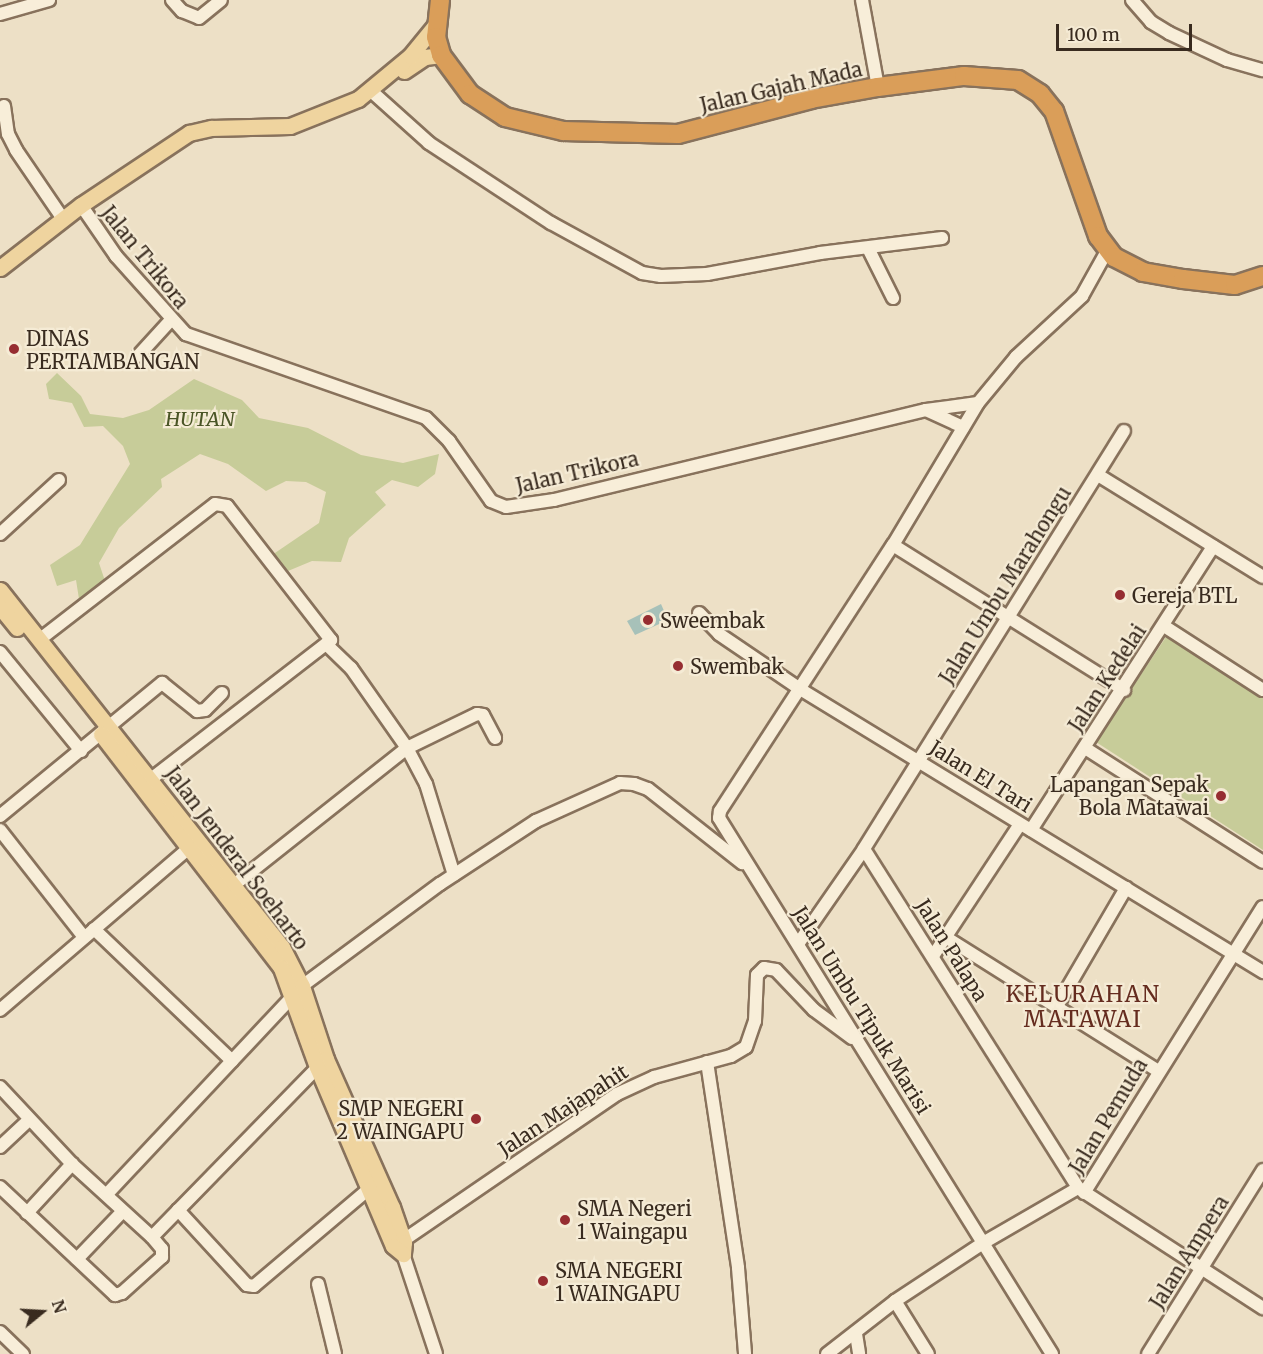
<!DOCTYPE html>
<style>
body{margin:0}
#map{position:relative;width:1263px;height:1354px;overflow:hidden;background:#ede0c6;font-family:Merriweather,serif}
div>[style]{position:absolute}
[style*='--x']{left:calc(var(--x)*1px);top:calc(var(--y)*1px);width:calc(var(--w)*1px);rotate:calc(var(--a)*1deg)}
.green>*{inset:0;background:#c7cc99}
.water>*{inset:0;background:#a7c1b9}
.roads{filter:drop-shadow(2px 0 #88725c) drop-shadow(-2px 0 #88725c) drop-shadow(0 2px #88725c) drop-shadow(0 -2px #88725c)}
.minor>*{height:12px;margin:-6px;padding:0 6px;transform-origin:6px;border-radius:6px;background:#f8eed9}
.major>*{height:15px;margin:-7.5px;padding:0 7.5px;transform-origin:7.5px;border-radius:7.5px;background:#efd49f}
.highway>*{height:18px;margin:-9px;padding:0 9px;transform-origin:9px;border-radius:9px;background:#da9e59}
.dots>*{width:16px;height:16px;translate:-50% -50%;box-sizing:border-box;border:3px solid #f5ebd5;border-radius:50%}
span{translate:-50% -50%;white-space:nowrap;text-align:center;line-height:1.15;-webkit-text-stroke:4.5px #f5ebd5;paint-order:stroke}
.street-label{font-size:20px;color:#392b1f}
.poi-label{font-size:20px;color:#392b1f}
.left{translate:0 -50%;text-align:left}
.right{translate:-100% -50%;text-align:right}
.park-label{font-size:20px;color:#4a5526;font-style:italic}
.quarter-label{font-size:22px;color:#652c1f;letter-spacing:1.5px}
.north{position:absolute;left:12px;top:1282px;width:60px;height:60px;-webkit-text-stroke:4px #f5ebd5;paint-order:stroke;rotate:72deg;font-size:16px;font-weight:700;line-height:24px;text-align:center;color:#392b1f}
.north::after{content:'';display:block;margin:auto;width:21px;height:27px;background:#392b1f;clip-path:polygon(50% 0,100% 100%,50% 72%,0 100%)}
.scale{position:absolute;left:1056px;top:24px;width:136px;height:27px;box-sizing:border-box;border:3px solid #392b1f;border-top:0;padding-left:8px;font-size:18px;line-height:21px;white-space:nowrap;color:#392b1f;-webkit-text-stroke:4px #f5ebd5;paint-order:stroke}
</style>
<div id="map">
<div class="green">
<i style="clip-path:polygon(57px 373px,81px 396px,90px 414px,123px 418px,149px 410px,194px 379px,242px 400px,259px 418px,308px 428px,361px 455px,403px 463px,439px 454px,435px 474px,418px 487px,392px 480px,375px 492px,386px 505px,349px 538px,341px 562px,312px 561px,288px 571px,272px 555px,319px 523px,326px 492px,306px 482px,286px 481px,266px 491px,228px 464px,200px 454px,161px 479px,162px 487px,119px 528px,99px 563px,105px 581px,79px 599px,76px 580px,57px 586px,50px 565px,80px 545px,130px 464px,123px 446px,103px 426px,84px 427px,72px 403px,49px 399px,46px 384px)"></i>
<i style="clip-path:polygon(1166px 637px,1263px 698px,1263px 850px,1096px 742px)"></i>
</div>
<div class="water">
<i style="clip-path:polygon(661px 604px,668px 620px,635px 635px,627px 621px)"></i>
</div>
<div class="roads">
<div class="minor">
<i style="--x:172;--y:0;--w:15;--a:48"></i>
<i style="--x:182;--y:11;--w:18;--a:22"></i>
<i style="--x:199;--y:18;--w:28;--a:-39"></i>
<i style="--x:862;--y:0;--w:88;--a:79.6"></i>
<i style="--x:1132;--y:0;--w:29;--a:49"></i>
<i style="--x:1151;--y:22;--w:21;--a:31"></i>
<i style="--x:1169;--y:33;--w:64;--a:25"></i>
<i style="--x:1227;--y:60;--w:37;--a:16"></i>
<i style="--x:0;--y:14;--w:51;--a:-15.9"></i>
<i style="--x:370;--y:90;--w:79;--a:41.9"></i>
<i style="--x:429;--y:143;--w:146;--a:33.3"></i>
<i style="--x:551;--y:223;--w:104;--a:28.8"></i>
<i style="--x:642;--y:273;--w:19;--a:9"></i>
<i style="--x:661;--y:276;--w:46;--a:-2.5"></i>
<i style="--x:707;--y:274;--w:115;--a:-10.5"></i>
<i style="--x:820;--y:253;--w:123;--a:-7"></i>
<i style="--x:4;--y:106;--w:28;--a:82"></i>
<i style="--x:8;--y:134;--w:18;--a:63"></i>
<i style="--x:16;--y:150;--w:83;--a:55.7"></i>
<i style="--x:81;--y:205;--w:62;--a:55.5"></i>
<i style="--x:116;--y:256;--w:105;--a:48.1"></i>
<i style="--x:186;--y:334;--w:254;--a:19.3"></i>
<i style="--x:426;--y:418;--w:33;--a:45"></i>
<i style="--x:449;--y:441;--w:73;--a:55"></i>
<i style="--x:491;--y:501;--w:16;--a:22"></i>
<i style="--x:506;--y:507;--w:49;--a:-8.3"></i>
<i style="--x:554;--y:500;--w:383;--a:-13.6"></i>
<i style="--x:926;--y:410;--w:52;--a:-7.7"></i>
<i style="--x:868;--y:248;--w:56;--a:63.4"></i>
<i style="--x:138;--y:356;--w:47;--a:-47.6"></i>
<i style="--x:926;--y:410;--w:41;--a:24.7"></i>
<i style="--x:1124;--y:431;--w:492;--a:121.9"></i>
<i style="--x:864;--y:849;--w:401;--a:57.7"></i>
<i style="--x:1078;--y:1188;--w:221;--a:33"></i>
<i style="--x:1098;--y:475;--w:194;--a:31.7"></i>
<i style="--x:0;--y:534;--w:80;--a:-42.5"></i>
<i style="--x:893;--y:545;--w:273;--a:32.1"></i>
<i style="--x:699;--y:613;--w:29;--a:46"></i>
<i style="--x:719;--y:634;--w:98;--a:34.2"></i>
<i style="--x:800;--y:689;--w:543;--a:31.43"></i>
<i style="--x:1164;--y:626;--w:118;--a:32.9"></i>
<i style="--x:39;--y:640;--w:222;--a:-37.7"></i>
<i style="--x:215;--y:504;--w:12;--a:9"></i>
<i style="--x:227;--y:506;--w:170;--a:52.2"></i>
<i style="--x:331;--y:640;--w:227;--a:142.3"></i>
<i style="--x:326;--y:644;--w:35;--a:44"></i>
<i style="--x:351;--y:668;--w:98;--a:55"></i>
<i style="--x:407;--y:748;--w:78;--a:-25.9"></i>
<i style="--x:477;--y:714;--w:6;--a:9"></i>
<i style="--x:483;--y:715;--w:26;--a:62"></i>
<i style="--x:0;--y:652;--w:128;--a:50.7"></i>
<i style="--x:1085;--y:748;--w:211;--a:32.6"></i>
<i style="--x:0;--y:816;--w:210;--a:-39.4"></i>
<i style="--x:162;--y:683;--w:45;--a:38.7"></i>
<i style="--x:197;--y:711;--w:8;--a:-7"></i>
<i style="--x:205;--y:710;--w:24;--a:-45"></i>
<i style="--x:0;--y:830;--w:136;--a:51.9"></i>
<i style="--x:1031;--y:830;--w:337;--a:-57.3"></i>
<i style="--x:234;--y:885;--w:221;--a:-38.4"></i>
<i style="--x:407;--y:748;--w:41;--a:62.2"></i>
<i style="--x:426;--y:784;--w:95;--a:72.9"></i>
<i style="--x:94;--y:929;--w:191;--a:43.7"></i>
<i style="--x:947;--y:938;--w:249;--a:32.2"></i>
<i style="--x:798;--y:944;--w:116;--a:-55.2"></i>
<i style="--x:933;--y:956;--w:158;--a:-56.6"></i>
<i style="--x:1057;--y:1006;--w:137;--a:-59.7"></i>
<i style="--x:0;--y:1010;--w:257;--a:-40.6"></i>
<i style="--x:707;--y:1062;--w:208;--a:81.4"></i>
<i style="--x:738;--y:1268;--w:86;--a:85.3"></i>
<i style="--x:0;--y:1087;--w:105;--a:46.9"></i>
<i style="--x:72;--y:1164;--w:108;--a:42.4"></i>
<i style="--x:152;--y:1237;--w:245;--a:-45.7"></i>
<i style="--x:0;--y:1147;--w:40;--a:-43"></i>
<i style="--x:0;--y:1187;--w:158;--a:43.2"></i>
<i style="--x:115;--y:1295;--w:7;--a:-16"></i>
<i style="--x:122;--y:1293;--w:54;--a:-42"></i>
<i style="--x:162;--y:1257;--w:8;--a:-90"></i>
<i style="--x:162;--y:1249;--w:16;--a:-130"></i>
<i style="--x:1084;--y:1193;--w:337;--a:-58"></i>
<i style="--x:107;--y:1194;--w:285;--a:-46.8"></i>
<i style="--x:302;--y:986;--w:172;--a:-36.5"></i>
<i style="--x:440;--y:884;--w:115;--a:-33.3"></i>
<i style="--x:536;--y:821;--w:92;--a:-24.3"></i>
<i style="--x:620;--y:783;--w:14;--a:4"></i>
<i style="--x:634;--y:784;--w:15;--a:20"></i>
<i style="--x:648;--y:789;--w:120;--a:38.2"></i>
<i style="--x:178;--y:1210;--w:102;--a:47.4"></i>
<i style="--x:247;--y:1285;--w:7;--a:8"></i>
<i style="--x:254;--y:1286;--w:153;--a:-40.2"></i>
<i style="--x:27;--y:1213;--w:67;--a:-47.4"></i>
<i style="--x:398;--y:1244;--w:265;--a:-34.4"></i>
<i style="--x:617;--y:1094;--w:41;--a:-24.7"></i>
<i style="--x:654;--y:1077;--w:80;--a:-15.3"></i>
<i style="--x:731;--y:1056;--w:17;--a:-31"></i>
<i style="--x:746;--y:1047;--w:28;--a:-71"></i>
<i style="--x:755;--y:1021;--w:46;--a:-87.5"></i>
<i style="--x:757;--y:975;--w:10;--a:-45"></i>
<i style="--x:764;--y:968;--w:12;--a:9"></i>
<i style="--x:776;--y:970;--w:55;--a:46.5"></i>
<i style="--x:814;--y:1010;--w:47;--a:36.4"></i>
<i style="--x:403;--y:1254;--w:105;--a:71.7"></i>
<i style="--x:77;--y:1259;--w:66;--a:-46.2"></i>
<i style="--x:318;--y:1284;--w:72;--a:76.3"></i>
<i style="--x:895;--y:1301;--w:62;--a:58.1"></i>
<i style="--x:0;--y:1332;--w:32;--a:44"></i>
<i style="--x:856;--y:1334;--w:20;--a:81"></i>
<i style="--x:827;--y:1354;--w:86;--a:-37.9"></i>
<i style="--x:895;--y:1301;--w:105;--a:-33.4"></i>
<i style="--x:983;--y:1243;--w:110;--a:-30.1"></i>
<i style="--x:1052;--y:1354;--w:631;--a:-121.85"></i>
<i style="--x:719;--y:818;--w:7;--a:-82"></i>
<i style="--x:720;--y:811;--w:317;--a:-57"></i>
<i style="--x:893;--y:545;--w:165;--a:-59.1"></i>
<i style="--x:978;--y:403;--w:60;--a:-50.4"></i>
<i style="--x:1016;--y:357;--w:90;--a:-42.7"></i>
<i style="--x:1082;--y:296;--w:51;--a:-60.9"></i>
<i style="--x:1148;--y:1354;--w:217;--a:-58"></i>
</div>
<div class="major">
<i style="--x:404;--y:71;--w:25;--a:-34"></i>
<i style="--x:425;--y:57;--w:16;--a:-7"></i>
<i style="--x:0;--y:268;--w:103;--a:-37.9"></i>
<i style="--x:81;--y:205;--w:130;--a:-33.7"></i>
<i style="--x:189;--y:133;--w:23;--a:-13"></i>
<i style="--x:211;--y:128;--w:79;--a:-1.5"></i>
<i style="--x:290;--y:126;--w:73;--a:-21.7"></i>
<i style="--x:358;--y:99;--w:67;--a:-39.6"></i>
<i style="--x:410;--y:56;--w:43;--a:-50.7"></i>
<i style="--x:0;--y:590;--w:455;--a:51.7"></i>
<i style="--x:282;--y:947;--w:44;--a:62.9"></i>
<i style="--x:302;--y:986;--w:77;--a:71.8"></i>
<i style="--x:326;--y:1059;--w:162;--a:66"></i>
<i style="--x:392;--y:1207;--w:37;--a:71"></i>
<i style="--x:404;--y:1242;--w:12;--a:95"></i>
<i style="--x:0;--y:607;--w:27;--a:51"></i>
<i style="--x:101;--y:734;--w:295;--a:52.4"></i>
<i style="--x:281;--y:968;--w:105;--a:70"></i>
<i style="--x:317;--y:1067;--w:194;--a:67"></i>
<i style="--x:393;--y:1246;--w:13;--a:39"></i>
</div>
<div class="highway">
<i style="--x:440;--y:0;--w:37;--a:96"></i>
<i style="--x:436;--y:37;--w:19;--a:74"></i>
<i style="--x:441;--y:55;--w:49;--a:53.4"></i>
<i style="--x:470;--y:94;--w:42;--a:33.3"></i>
<i style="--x:505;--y:117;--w:60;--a:13.6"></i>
<i style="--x:563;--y:131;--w:115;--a:1.5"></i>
<i style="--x:678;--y:134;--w:138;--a:-14.7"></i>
<i style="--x:811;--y:99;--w:68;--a:-10.2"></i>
<i style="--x:878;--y:87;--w:87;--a:-7.3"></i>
<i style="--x:964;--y:76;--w:54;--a:4.2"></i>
<i style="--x:1018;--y:80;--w:26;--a:32"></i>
<i style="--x:1040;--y:94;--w:22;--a:51"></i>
<i style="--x:1054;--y:111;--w:133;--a:70.6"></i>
<i style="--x:1098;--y:236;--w:26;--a:53"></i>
<i style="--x:1114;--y:257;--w:33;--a:27"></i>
<i style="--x:1143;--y:272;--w:41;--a:9.9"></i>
<i style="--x:1183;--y:279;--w:52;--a:6.6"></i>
<i style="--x:1235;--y:285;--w:29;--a:-18"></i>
</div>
</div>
<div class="dots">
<i style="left:14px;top:349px;background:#962d31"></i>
<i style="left:1120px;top:595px;background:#962d31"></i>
<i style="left:648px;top:620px;background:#962d31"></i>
<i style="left:678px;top:666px;background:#962d31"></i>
<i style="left:1221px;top:796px;background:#962d31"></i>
<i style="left:476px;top:1119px;background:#962d31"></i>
<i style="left:565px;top:1220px;background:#962d31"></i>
<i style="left:543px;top:1281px;background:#962d31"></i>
</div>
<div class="street-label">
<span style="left:781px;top:87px;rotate:-13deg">Jalan Gajah Mada</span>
<span style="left:145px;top:257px;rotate:51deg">Jalan Trikora</span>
<span style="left:577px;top:472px;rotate:-13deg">Jalan Trikora</span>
<span style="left:1005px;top:585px;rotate:-58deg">Jalan Umbu Marahongu</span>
<span style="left:1107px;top:678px;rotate:-57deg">Jalan Kedelai</span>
<span style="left:981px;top:776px;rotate:32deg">Jalan El Tari</span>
<span style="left:237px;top:858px;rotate:53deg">Jalan Jenderal Soeharto</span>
<span style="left:952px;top:950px;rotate:58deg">Jalan Palapa</span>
<span style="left:862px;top:1010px;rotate:58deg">Jalan Umbu Tipuk Marisi</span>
<span style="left:563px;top:1110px;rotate:-33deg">Jalan Majapahit</span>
<span style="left:1108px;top:1116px;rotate:-59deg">Jalan Pemuda</span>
<span style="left:1189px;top:1252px;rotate:-58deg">Jalan Ampera</span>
</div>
<div class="poi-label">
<span class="left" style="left:26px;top:350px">DINAS<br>PERTAMBANGAN</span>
<span class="left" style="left:1132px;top:595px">Gereja BTL</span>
<span class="left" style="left:660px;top:620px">Sweembak</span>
<span class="left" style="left:690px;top:666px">Swembak</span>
<span class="right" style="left:1209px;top:796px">Lapangan Sepak<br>Bola Matawai</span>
<span class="right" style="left:464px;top:1120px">SMP NEGERI<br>2 WAINGAPU</span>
<span class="left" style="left:577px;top:1220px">SMA Negeri<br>1 Waingapu</span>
<span class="left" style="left:555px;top:1282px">SMA NEGERI<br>1 WAINGAPU</span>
</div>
<div class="park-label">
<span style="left:200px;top:418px">HUTAN</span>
</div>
<div class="quarter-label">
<span style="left:1083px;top:1007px">KELURAHAN<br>MATAWAI</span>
</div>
<div class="north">N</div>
<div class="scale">100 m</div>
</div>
